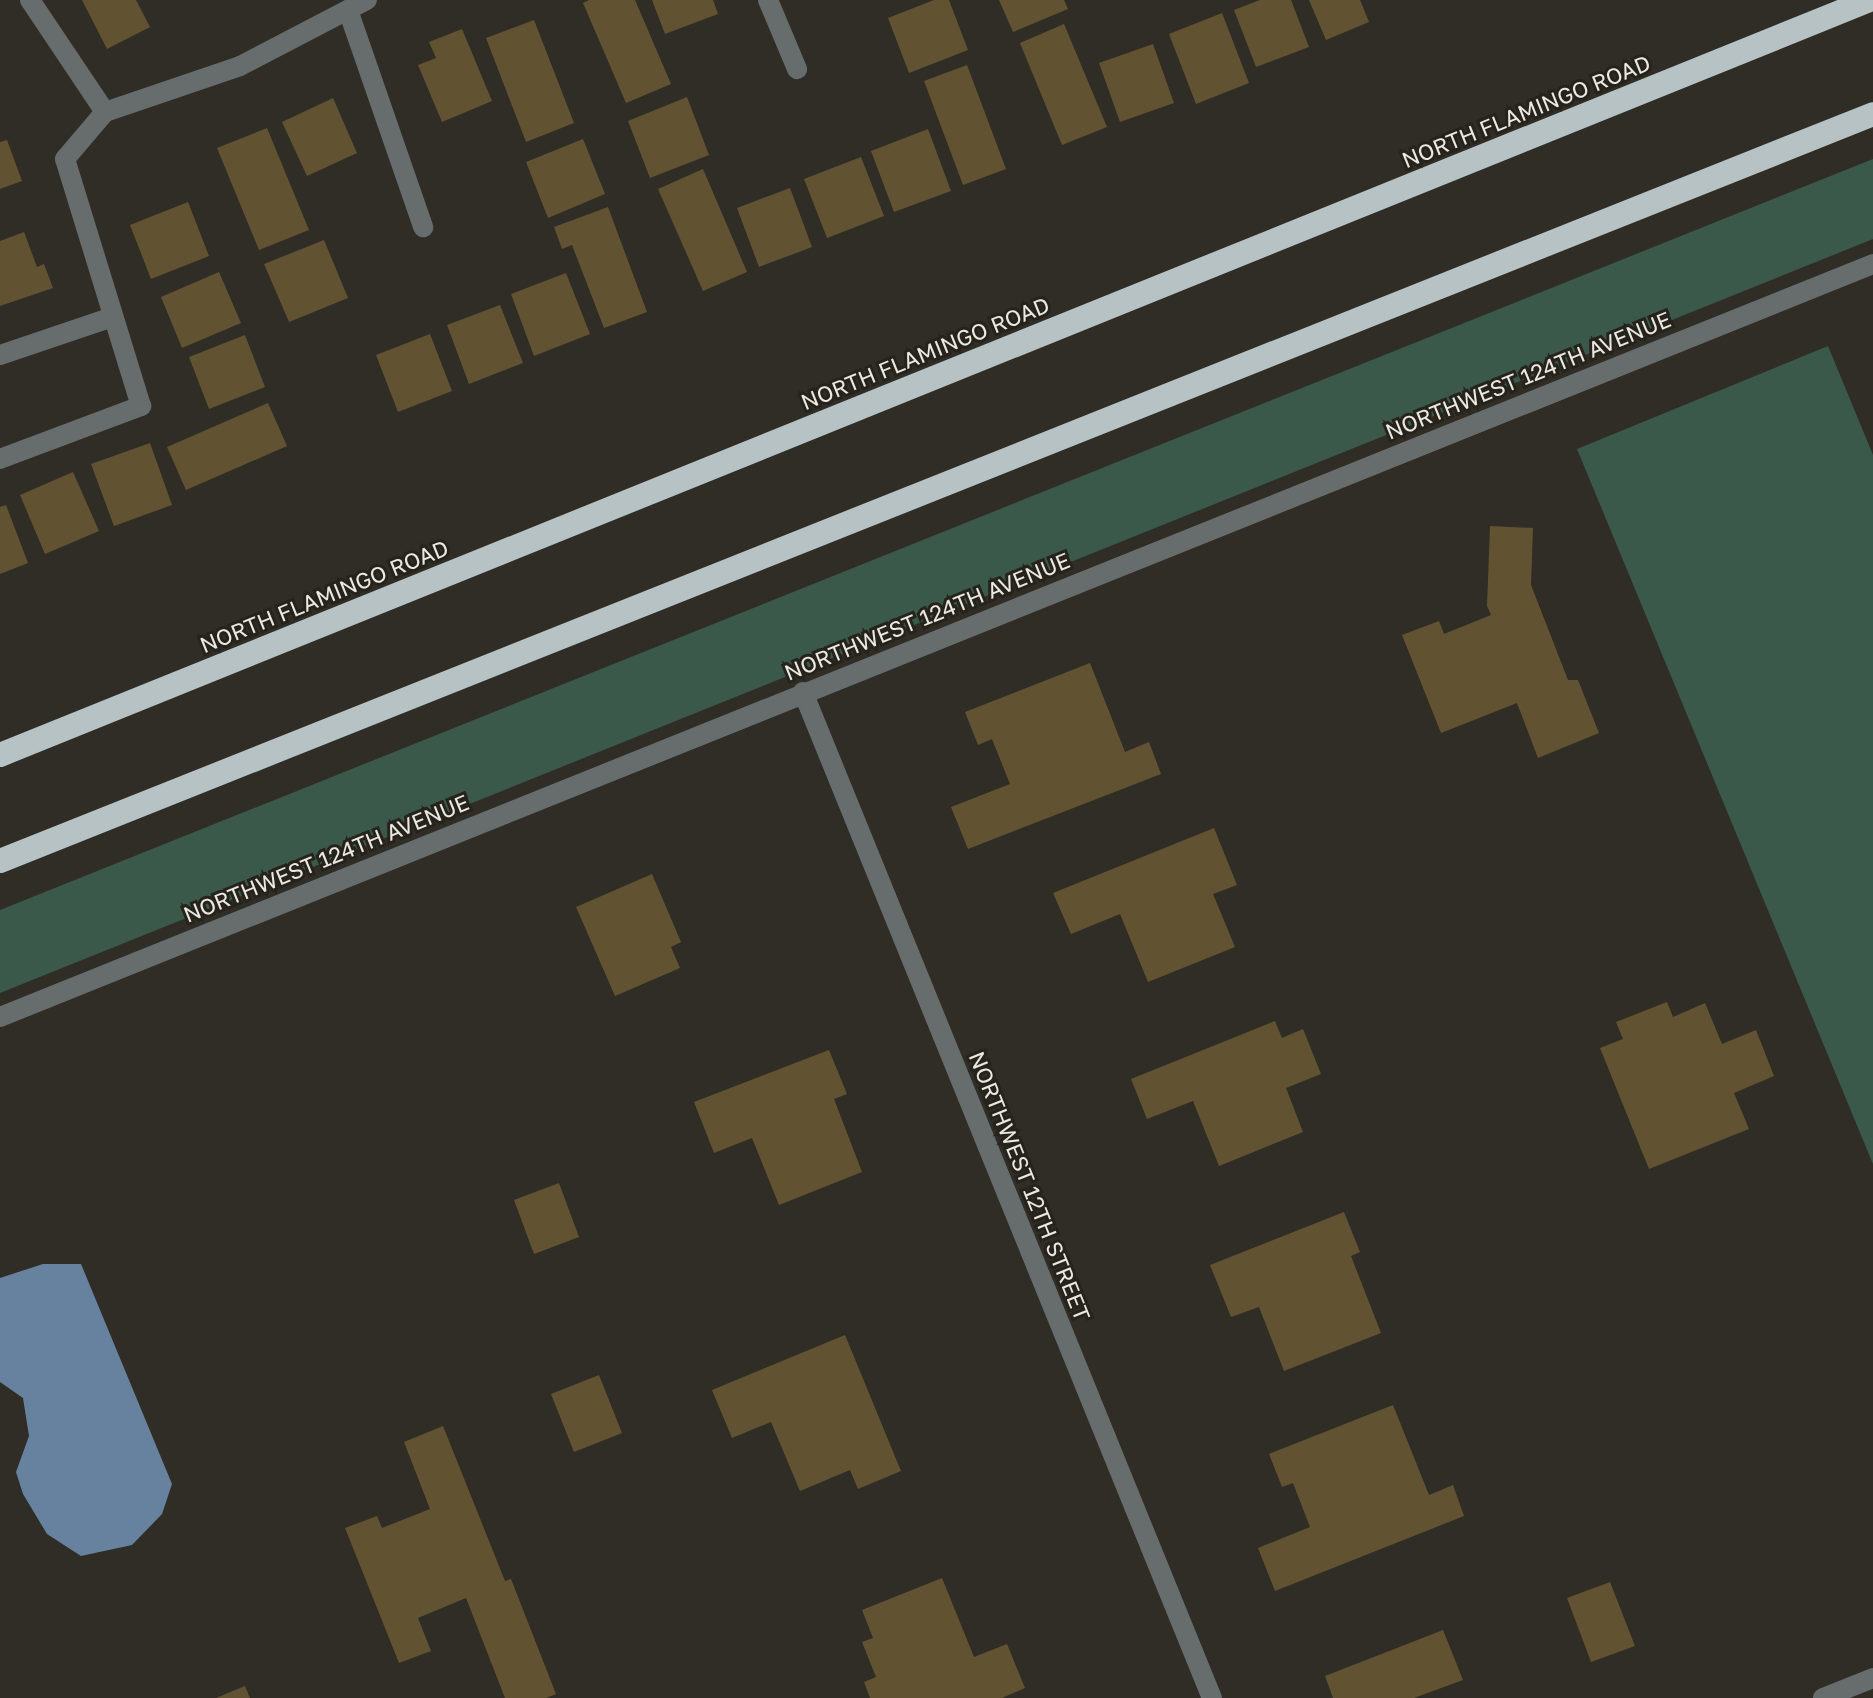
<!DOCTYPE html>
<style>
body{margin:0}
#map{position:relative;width:1873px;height:1698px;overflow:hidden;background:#302d26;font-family:"Golos Text",sans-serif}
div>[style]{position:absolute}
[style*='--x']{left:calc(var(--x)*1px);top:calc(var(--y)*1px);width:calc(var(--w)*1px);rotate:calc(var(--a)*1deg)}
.green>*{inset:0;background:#3a594b}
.water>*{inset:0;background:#67829e}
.building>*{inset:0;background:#615332}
.minor>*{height:20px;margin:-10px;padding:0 10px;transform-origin:10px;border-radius:10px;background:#676c6c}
.highway>*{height:24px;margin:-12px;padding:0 12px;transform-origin:12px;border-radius:12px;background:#b6c2c3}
span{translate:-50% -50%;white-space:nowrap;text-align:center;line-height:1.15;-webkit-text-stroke:6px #26231c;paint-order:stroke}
.street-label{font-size:22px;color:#ebe9e4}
</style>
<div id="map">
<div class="green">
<i style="clip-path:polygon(1873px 159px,1873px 239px,0 993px,0 910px)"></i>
<i style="clip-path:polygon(1828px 346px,1873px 455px,1873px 1164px,1577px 449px)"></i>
</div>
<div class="water">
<i style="clip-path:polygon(43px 1264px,81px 1264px,172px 1484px,162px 1514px,132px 1545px,81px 1556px,47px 1534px,23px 1494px,16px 1472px,29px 1436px,23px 1398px,0 1382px,0 1278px)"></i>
</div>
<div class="building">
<i style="clip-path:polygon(82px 0,136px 0,150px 27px,107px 49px)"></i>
<i style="clip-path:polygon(589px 0,635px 0,671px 84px,626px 103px,583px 3px)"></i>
<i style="clip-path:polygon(652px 0,713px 0,718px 14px,665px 34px)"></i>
<i style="clip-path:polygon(934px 0,949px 0,968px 50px,909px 73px,888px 18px)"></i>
<i style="clip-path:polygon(999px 0,1064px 0,1068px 9px,1013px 32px)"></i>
<i style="clip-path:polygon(1260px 0,1291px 0,1309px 47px,1256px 67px,1234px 10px)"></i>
<i style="clip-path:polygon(1309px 0,1360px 0,1369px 22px,1326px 40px)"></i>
<i style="clip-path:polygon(1222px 13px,1249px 83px,1196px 104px,1169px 34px)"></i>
<i style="clip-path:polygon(534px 20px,574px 123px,526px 142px,486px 38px)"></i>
<i style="clip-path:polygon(1064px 24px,1107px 127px,1062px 145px,1020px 43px)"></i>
<i style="clip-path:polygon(462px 29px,492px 101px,442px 122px,418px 65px,436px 58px,429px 42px)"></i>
<i style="clip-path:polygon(1153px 44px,1174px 103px,1120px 122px,1099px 63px)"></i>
<i style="clip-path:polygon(967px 65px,1006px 169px,963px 185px,924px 81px)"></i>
<i style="clip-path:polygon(687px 97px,709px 155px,650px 178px,628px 121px)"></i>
<i style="clip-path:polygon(333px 98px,357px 153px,307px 176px,282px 122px)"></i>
<i style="clip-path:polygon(267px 128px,309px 230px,259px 250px,217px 148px)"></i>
<i style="clip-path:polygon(928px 129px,951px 191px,894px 212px,871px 151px)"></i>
<i style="clip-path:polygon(583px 139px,605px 194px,548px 218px,526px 162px)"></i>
<i style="clip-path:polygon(7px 140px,22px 181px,0 189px,0 142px)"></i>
<i style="clip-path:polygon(861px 157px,884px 216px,827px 238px,804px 179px)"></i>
<i style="clip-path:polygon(703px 169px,747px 272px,703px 291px,658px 189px)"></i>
<i style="clip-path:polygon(790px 188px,812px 247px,759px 267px,737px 208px)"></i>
<i style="clip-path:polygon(188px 202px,209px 256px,151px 279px,130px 225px)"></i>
<i style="clip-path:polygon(608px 207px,647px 312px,604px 328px,572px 245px,562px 249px,554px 227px)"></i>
<i style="clip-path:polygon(24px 232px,37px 267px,44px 264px,53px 288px,0 306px,0 241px)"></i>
<i style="clip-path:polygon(324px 240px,348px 298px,289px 322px,264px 264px)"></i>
<i style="clip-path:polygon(219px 272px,241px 323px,182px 348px,161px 297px)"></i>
<i style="clip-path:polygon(566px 273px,590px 334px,534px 356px,511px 294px)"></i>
<i style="clip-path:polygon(500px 305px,523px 363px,469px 384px,447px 325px)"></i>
<i style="clip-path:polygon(430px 334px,452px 391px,398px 412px,376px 355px)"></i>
<i style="clip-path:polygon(245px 335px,265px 387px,209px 409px,189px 357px)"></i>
<i style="clip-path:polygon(268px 403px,287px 446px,186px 490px,167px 447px)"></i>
<i style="clip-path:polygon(150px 443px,172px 505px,114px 526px,91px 464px)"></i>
<i style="clip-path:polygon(73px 472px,99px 531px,45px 554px,20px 495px)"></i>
<i style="clip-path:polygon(6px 505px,28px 563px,0 574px,0 507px)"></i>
<i style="clip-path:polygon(1490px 526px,1533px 528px,1531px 585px,1568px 680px,1578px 680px,1599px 733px,1538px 758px,1517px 703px,1441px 733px,1402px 635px,1439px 621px,1444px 634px,1491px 615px,1487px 606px)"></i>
<i style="clip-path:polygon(1090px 663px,1125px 752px,1149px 742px,1161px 774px,968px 849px,951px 807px,1010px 784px,992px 739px,978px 745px,965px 712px)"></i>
<i style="clip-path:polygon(1214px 828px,1237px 885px,1213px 894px,1235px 947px,1148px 982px,1120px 914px,1071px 934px,1053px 893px)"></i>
<i style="clip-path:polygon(652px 874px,681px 942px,671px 947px,680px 968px,615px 996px,576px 907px)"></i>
<i style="clip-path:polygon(1667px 1002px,1673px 1017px,1705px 1003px,1722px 1044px,1756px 1030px,1774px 1076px,1734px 1093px,1749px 1129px,1649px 1169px,1600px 1048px,1623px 1039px,1616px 1022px)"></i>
<i style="clip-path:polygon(1275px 1021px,1282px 1038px,1303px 1029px,1321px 1074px,1286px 1088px,1303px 1132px,1219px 1166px,1193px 1101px,1147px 1119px,1131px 1079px)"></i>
<i style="clip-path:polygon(829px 1050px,847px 1094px,834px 1099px,862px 1172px,779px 1205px,752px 1138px,714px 1153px,694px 1102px)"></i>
<i style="clip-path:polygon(559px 1183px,579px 1237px,534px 1254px,514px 1200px)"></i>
<i style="clip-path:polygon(1344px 1212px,1360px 1252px,1351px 1256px,1381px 1333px,1284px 1371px,1259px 1307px,1231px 1317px,1210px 1265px)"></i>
<i style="clip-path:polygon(845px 1335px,901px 1471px,858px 1489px,850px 1470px,800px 1491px,771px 1422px,732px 1438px,712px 1390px)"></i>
<i style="clip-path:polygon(599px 1375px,622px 1433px,574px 1452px,551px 1394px)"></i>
<i style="clip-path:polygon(1393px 1405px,1429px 1495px,1453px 1485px,1464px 1516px,1275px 1591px,1258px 1548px,1310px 1527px,1293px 1483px,1282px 1487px,1269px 1454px)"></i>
<i style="clip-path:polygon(443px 1426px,505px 1581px,511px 1579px,556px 1694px,546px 1698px,505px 1698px,466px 1598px,418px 1618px,431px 1651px,399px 1663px,345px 1528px,377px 1516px,382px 1528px,430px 1509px,404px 1442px)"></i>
<i style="clip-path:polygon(942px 1578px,974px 1657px,1007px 1644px,1025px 1688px,1002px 1698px,870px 1698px,864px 1682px,876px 1677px,862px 1642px,873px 1638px,862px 1610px)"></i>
<i style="clip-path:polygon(1610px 1582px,1635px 1646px,1591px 1662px,1567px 1598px)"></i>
<i style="clip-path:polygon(1443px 1630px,1463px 1680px,1414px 1698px,1333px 1698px,1325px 1676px)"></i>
<i style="clip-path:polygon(245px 1686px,250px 1698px,216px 1698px)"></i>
</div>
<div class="minor">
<i style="--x:30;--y:0;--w:135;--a:56.2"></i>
<i style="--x:105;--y:112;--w:143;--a:-18.8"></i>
<i style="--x:240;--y:66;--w:143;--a:-27.5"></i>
<i style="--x:768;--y:0;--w:75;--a:67.2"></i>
<i style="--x:348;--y:10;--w:230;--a:70.9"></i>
<i style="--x:0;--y:355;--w:118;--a:-18.7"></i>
<i style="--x:0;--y:459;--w:151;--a:-20.6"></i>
<i style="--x:141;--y:406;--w:258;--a:-107.1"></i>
<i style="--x:65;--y:159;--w:62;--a:-49.6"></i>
<i style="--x:803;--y:692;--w:1086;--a:67.88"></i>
<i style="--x:0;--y:1017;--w:2019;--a:-21.9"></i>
<i style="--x:1823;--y:1698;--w:54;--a:-21.8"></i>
</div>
<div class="highway">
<i style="--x:0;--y:755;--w:2017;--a:-21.99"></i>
<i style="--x:0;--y:861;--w:2016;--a:-21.74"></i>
</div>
<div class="street-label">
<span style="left:1526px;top:111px;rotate:-22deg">NORTH FLAMINGO ROAD</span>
<span style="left:925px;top:353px;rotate:-22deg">NORTH FLAMINGO ROAD</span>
<span style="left:1528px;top:375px;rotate:-22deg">NORTHWEST 124TH AVENUE</span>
<span style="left:324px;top:596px;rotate:-22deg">NORTH FLAMINGO ROAD</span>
<span style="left:927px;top:616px;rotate:-22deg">NORTHWEST 124TH AVENUE</span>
<span style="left:326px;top:858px;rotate:-22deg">NORTHWEST 124TH AVENUE</span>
<span style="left:1030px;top:1186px;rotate:68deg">NORTHWEST 12TH STREET</span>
</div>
</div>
